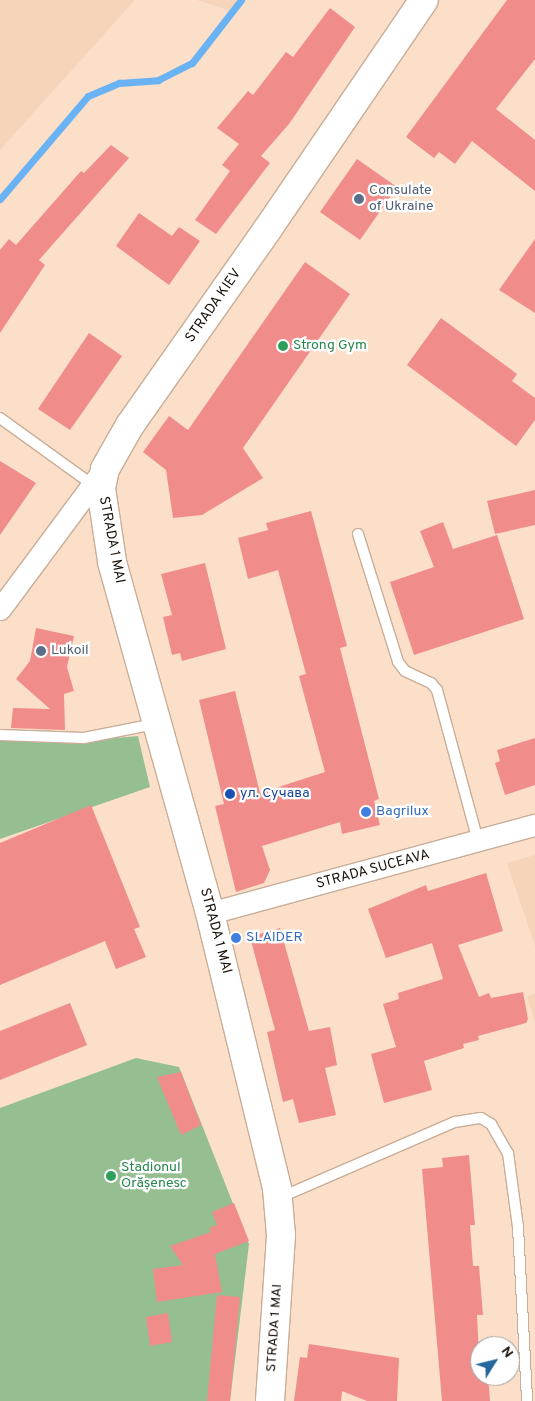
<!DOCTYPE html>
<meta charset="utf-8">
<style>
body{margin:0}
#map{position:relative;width:535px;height:1401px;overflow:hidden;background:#fbdfc9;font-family:Overpass,sans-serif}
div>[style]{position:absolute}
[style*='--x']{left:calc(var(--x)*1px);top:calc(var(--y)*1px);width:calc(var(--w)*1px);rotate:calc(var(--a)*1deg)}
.built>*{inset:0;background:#f6d4b9}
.green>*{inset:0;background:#96bf91}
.stream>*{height:7px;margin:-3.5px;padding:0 3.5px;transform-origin:3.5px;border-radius:3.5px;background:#69b2f4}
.building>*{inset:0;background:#f08d8b}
.roads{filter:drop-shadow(1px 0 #c8ad98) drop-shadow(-1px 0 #c8ad98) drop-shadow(0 1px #c8ad98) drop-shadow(0 -1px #c8ad98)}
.service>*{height:10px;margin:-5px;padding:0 5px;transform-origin:5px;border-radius:5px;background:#fff}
.minor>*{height:21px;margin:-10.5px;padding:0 10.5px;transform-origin:10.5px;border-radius:10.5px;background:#fff}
.secondary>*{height:28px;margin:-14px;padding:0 14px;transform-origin:14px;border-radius:14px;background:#fff}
.dots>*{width:14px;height:14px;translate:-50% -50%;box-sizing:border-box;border:2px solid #fff;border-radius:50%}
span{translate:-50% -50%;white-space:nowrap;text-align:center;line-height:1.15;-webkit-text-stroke:4.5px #fff;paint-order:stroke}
.service-label{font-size:14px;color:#4e5e75}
.left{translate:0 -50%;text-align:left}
.street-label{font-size:14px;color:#191008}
.leisure-label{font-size:14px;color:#27864d}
.transit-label{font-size:14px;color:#164399}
.shop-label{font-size:14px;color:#366cbe}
.north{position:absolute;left:470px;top:1336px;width:50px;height:50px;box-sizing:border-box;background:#fff;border:1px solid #a39f9c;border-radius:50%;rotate:54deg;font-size:14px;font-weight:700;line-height:20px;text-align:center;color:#191008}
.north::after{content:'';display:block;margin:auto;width:18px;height:22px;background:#24679c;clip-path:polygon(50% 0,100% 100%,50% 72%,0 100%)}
</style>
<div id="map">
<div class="built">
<i style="clip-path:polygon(0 0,135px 0,0 150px)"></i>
<i style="clip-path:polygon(197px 0,242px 0,234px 12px)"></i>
<i style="clip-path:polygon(535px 855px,535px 946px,507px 863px)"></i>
<i style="clip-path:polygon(535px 993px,535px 1022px,527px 997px)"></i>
</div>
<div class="green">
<i style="clip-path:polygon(138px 736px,150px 787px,0 839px,0 740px,61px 743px)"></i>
<i style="clip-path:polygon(136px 1058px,179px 1067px,249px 1244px,230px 1401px,0 1401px,0 1108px)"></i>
</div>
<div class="stream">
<i style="--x:0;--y:199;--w:135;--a:-49.5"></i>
<i style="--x:88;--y:96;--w:34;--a:-23"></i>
<i style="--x:119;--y:83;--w:39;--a:-4"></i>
<i style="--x:158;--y:80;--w:38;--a:-27"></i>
<i style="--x:192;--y:63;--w:80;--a:-52.1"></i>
</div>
<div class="building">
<i style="clip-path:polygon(507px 0,535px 0,535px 59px,496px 109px,535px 140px,535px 191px,472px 141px,455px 164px,439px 152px,434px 158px,406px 137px)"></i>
<i style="clip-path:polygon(330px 8px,355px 27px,289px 124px,261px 156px,270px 163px,216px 234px,195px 220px,230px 171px,222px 165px,239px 144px,217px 128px,248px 91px,253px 95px,286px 52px,293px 57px)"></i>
<i style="clip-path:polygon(111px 145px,129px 158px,39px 260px,45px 265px,0 333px,0 250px,9px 239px,16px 245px,81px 171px,84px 173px)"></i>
<i style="clip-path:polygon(357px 159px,397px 187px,360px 240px,320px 212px)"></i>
<i style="clip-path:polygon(139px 213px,172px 236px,179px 227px,200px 241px,169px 285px,116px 246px)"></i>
<i style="clip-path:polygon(535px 239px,535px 313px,499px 290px)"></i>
<i style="clip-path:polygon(305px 262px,350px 294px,243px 448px,263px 478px,202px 515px,173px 518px,166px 470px,143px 452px,169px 416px,188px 430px)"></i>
<i style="clip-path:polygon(441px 318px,517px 374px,512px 381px,535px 398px,535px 420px,516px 446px,407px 365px)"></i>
<i style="clip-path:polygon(89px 333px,122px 356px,70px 430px,38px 409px)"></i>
<i style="clip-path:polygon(0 461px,36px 483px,0 535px)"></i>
<i style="clip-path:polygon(535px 490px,535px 525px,495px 534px,487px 501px)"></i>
<i style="clip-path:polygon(311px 511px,347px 646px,340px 648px,379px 799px,374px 801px,380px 825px,342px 834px,340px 822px,262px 846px,270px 870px,264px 883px,236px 892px,215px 806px,224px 804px,199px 700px,235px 691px,260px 793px,325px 772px,299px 676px,306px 674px,278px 570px,248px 579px,238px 538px,268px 530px,266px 523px)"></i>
<i style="clip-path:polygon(443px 522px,453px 549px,497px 535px,524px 619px,414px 655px,390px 582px,434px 567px,420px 531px)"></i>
<i style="clip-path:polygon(205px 563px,226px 649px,182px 661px,180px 653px,172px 655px,163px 617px,172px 615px,161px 574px)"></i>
<i style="clip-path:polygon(36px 628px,74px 636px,67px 667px,74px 691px,64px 694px,65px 730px,11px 728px,13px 708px,50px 709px,16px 679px,30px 661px)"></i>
<i style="clip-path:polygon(535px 738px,535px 785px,505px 795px,495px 763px,500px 761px,497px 750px)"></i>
<i style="clip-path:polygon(91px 805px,140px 927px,134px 929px,146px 957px,116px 969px,105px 941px,0 985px,0 843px)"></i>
<i style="clip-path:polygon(486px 873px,503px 931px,458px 945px,479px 997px,489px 993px,491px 998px,523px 992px,528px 1019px,526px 1023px,478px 1036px,479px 1040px,463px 1044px,464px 1048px,424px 1061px,432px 1090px,384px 1103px,371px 1054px,396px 1047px,383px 1004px,399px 999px,398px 993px,443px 979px,432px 943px,386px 958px,368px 909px,426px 885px,428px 891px)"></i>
<i style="clip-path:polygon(280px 928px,309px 1031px,330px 1027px,337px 1065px,325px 1068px,336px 1115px,299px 1123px,293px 1099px,283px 1102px,267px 1032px,275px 1030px,250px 937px)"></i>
<i style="clip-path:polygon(70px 1003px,87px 1045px,0 1080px,0 1031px)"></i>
<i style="clip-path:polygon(181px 1072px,201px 1125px,181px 1135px,157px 1077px)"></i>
<i style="clip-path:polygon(469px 1155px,475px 1225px,470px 1225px,473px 1266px,479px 1266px,483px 1315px,477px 1315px,480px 1376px,488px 1376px,490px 1401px,442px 1401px,422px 1169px,443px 1167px,442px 1158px)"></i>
<i style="clip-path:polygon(234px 1203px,249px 1241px,215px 1254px,222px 1292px,157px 1302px,153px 1269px,183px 1265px,170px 1246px,211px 1232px,209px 1228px,217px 1225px,212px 1212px)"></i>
<i style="clip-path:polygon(217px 1295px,240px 1297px,230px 1401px,207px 1401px)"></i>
<i style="clip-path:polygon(168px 1313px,172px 1342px,150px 1346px,146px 1317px)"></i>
<i style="clip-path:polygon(309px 1344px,399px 1358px,397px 1401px,367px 1401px,342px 1391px,341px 1401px,294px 1401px,300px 1357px,307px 1358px)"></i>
</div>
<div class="roads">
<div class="service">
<i style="--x:0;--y:418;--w:115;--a:35.8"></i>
<i style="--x:358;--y:534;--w:134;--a:72.6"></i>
<i style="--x:398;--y:662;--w:11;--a:52"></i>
<i style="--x:405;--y:671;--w:29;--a:25"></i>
<i style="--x:431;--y:683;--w:9;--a:49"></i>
<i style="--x:437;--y:690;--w:156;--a:74.8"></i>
<i style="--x:0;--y:735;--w:84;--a:2"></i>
<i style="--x:84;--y:738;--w:72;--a:-11.2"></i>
<i style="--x:279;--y:1198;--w:192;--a:-23.4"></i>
<i style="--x:455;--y:1122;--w:26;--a:-9"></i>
<i style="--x:481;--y:1118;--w:12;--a:31"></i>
<i style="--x:491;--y:1124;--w:34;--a:60"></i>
<i style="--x:508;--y:1153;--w:75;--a:82.3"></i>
<i style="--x:518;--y:1227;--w:174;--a:87"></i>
</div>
<div class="minor">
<i style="--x:0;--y:609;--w:174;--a:-53.4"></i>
<i style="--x:210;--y:913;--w:337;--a:-15.2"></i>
</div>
<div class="secondary">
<i style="--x:270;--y:1401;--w:166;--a:-86.2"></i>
<i style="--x:281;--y:1235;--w:47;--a:-94.9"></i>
<i style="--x:277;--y:1188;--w:283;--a:-103.7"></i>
<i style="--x:210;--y:913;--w:365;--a:-105.6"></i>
<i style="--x:112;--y:561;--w:74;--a:-98.6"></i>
<i style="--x:101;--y:488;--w:19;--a:-78"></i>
<i style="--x:105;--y:469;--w:51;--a:-60.4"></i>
<i style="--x:130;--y:425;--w:238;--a:-54.9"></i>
<i style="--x:267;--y:230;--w:278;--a:-55.7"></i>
</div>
</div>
<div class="dots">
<i style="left:359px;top:199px;background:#5c6f8a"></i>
<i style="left:283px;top:346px;background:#2e9e5b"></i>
<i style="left:41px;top:651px;background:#5c6f8a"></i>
<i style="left:230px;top:794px;background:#1a4fb4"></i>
<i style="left:366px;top:812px;background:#3f7fe0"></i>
<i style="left:236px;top:938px;background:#3f7fe0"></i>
<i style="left:111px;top:1176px;background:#2e9e5b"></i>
</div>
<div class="service-label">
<span class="left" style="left:369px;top:199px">Consulate<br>of Ukraine</span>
<span class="left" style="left:51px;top:651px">Lukoil</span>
</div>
<div class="street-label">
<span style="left:214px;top:306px;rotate:-55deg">STRADA KIEV</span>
<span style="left:111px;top:540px;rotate:79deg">STRADA 1 MAI</span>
<span style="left:373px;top:870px;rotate:-15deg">STRADA SUCEAVA</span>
<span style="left:215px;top:931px;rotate:75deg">STRADA 1 MAI</span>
<span style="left:275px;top:1328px;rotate:-86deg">STRADA 1 MAI</span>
</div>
<div class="leisure-label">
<span class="left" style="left:293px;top:346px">Strong Gym</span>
<span class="left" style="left:121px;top:1176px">Stadionul<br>Orășenesc</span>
</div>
<div class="transit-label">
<span class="left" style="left:240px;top:794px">ул. Сучава</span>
</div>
<div class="shop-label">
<span class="left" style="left:376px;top:812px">Bagrilux</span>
<span class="left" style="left:246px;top:938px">SLAIDER</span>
</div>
<div class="north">N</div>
</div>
